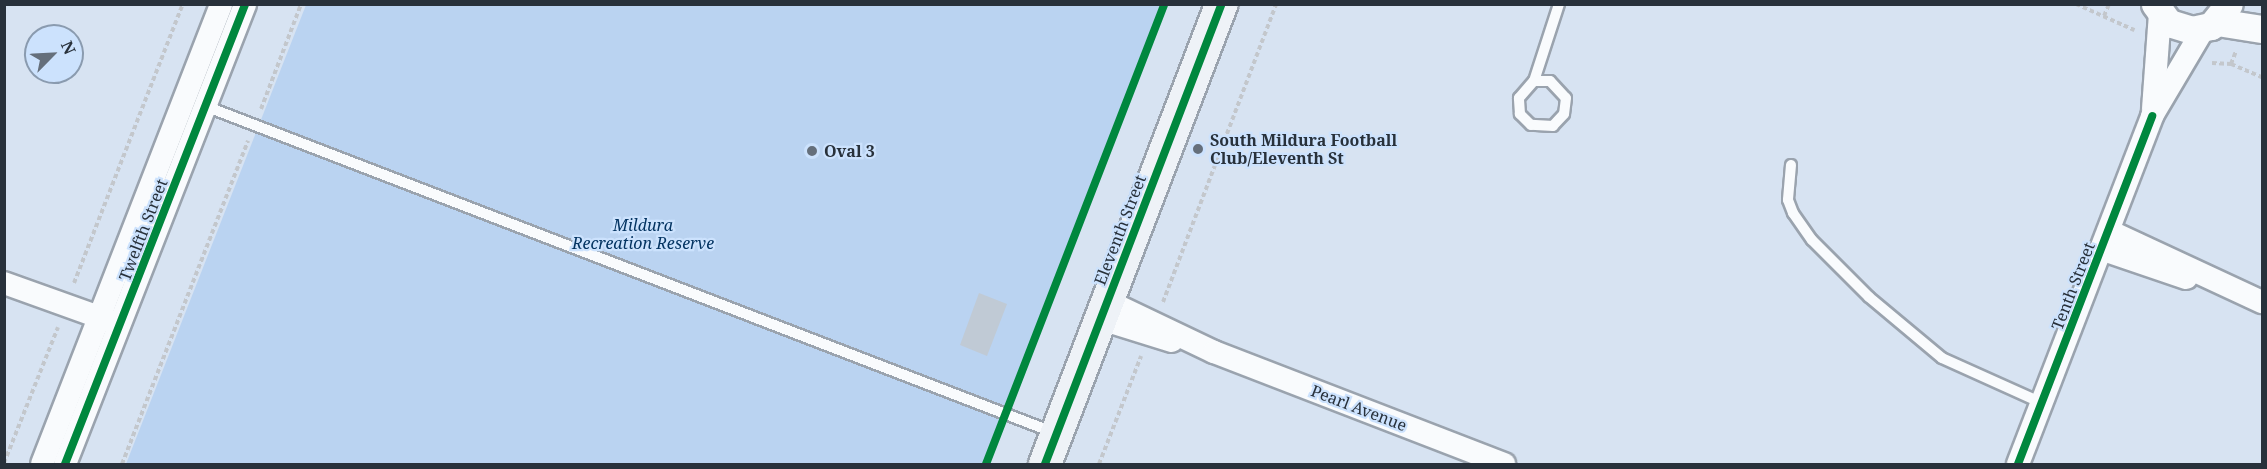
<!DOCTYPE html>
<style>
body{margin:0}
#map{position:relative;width:2267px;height:469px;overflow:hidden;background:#d7e3f2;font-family:"Noto Serif",serif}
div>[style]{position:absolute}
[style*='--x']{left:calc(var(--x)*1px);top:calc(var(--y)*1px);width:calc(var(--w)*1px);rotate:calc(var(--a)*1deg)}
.green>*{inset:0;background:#bad3f1}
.building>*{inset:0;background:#c0cad5}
.path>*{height:4px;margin-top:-2px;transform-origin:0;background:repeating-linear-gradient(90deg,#c3c7cc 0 4.5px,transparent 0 7.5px)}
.roads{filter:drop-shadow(2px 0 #9aa3ae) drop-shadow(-2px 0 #9aa3ae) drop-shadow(0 2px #9aa3ae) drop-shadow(0 -2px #9aa3ae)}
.service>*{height:10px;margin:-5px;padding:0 5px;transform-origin:5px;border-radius:5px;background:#f9fbfd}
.minor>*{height:22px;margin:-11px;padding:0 11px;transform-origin:11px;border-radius:11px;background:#f9fbfd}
.tertiary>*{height:27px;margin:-13.5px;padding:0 13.5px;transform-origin:13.5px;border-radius:13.5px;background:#f9fbfd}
.secondary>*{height:32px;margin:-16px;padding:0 16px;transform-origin:16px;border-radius:16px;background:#eef2f7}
.cycleway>*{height:8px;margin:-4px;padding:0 4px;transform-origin:4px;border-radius:4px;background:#00873e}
.dots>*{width:16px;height:16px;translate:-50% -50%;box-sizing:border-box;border:3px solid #cce2fd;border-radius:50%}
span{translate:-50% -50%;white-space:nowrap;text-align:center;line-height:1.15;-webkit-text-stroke:4.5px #cce2fd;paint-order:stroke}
.poi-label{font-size:16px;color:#28313b;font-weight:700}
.left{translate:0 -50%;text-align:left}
.park-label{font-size:16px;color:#043462;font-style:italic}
.street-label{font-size:16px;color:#28313b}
.frame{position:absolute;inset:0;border:6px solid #28313b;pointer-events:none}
.north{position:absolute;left:24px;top:24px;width:60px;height:60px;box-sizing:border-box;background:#cce2fd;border:2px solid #8a9baf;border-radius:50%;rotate:66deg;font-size:16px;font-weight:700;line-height:24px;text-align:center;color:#28313b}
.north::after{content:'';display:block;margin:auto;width:21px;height:27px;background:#656f7b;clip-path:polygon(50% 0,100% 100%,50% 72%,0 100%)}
</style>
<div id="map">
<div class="green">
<i style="clip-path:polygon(306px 5px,1160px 5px,982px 464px,126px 464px)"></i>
</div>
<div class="building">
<i style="clip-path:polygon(979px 293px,1007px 304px,987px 356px,960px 345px)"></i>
</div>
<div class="path">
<i style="--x:2076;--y:4;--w:64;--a:24.1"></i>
<i style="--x:2104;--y:16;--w:13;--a:-67"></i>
<i style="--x:2212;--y:63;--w:19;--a:3"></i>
<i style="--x:2231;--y:64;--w:34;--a:23"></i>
<i style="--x:2231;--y:64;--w:14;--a:-69"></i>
<i style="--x:261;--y:109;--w:112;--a:-69.1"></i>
<i style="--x:74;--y:283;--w:300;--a:-68.7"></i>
<i style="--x:1163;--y:302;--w:319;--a:-69.2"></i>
<i style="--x:4;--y:463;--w:146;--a:-68.3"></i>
<i style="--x:122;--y:464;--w:347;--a:-68.7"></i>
<i style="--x:1099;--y:464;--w:116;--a:-68.7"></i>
</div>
<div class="roads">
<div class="service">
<i style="--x:1534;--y:81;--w:16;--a:0"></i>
<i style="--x:1550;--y:81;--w:23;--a:47"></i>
<i style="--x:1566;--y:98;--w:16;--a:97"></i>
<i style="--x:1564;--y:114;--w:16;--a:133"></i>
<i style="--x:1553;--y:126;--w:22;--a:-177"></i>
<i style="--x:1531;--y:125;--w:16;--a:-135"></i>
<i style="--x:1520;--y:114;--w:16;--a:-94"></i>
<i style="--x:1519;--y:98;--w:23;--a:-49"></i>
<i style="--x:1534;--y:81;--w:81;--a:-72"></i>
<i style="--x:205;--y:106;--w:911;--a:21.04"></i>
<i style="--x:1791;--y:165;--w:35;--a:95"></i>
<i style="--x:1788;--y:200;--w:14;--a:69"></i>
<i style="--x:1793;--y:213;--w:33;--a:55"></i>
<i style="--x:1812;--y:240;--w:81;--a:45"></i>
<i style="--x:1869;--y:297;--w:95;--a:39.9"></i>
<i style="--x:1942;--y:358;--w:110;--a:24.2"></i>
</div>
<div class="minor">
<i style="--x:2153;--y:109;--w:95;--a:-85.8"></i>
<i style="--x:2109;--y:231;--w:169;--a:24.9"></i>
<i style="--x:2101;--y:249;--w:90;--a:18.8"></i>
<i style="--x:4;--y:283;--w:116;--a:19.7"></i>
<i style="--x:1107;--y:301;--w:119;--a:25.5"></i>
<i style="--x:1214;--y:352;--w:311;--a:21.1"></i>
<i style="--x:1101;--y:319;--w:74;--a:17.2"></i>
<i style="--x:42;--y:464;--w:494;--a:-68.7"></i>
<i style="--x:65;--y:464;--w:494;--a:-68.6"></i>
<i style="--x:2018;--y:464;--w:373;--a:-68.9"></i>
<i style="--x:2152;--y:116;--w:102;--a:-59.4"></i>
</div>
<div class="tertiary">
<i style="--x:2155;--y:4;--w:24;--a:54"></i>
<i style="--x:2169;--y:23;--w:24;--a:17"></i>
<i style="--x:2192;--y:30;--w:19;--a:-12"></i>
<i style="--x:2211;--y:26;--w:28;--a:-51"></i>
<i style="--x:2217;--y:22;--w:46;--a:8.8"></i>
</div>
<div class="secondary">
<i style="--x:1045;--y:464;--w:493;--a:-69"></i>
</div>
</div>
<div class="cycleway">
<i style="--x:65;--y:464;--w:494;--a:-68.6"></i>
<i style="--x:986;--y:464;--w:493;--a:-68.8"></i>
<i style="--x:1045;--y:464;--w:493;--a:-69"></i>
<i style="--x:2018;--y:464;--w:373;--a:-68.9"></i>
</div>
<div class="dots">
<i style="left:1198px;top:149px;background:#656f7b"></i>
<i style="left:812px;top:151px;background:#656f7b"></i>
</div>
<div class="poi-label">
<span class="left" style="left:1210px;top:149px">South Mildura Football<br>Club/Eleventh St</span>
<span class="left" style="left:824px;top:151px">Oval 3</span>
</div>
<div class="park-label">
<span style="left:643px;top:234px">Mildura<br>Recreation Reserve</span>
</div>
<div class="street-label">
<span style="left:143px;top:230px;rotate:-69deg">Twelfth Street</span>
<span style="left:1120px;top:230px;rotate:-69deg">Eleventh Street</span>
<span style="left:2073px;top:286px;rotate:-69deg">Tenth Street</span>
<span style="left:1359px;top:408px;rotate:21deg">Pearl Avenue</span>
</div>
<div class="frame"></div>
<div class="north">N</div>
</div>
